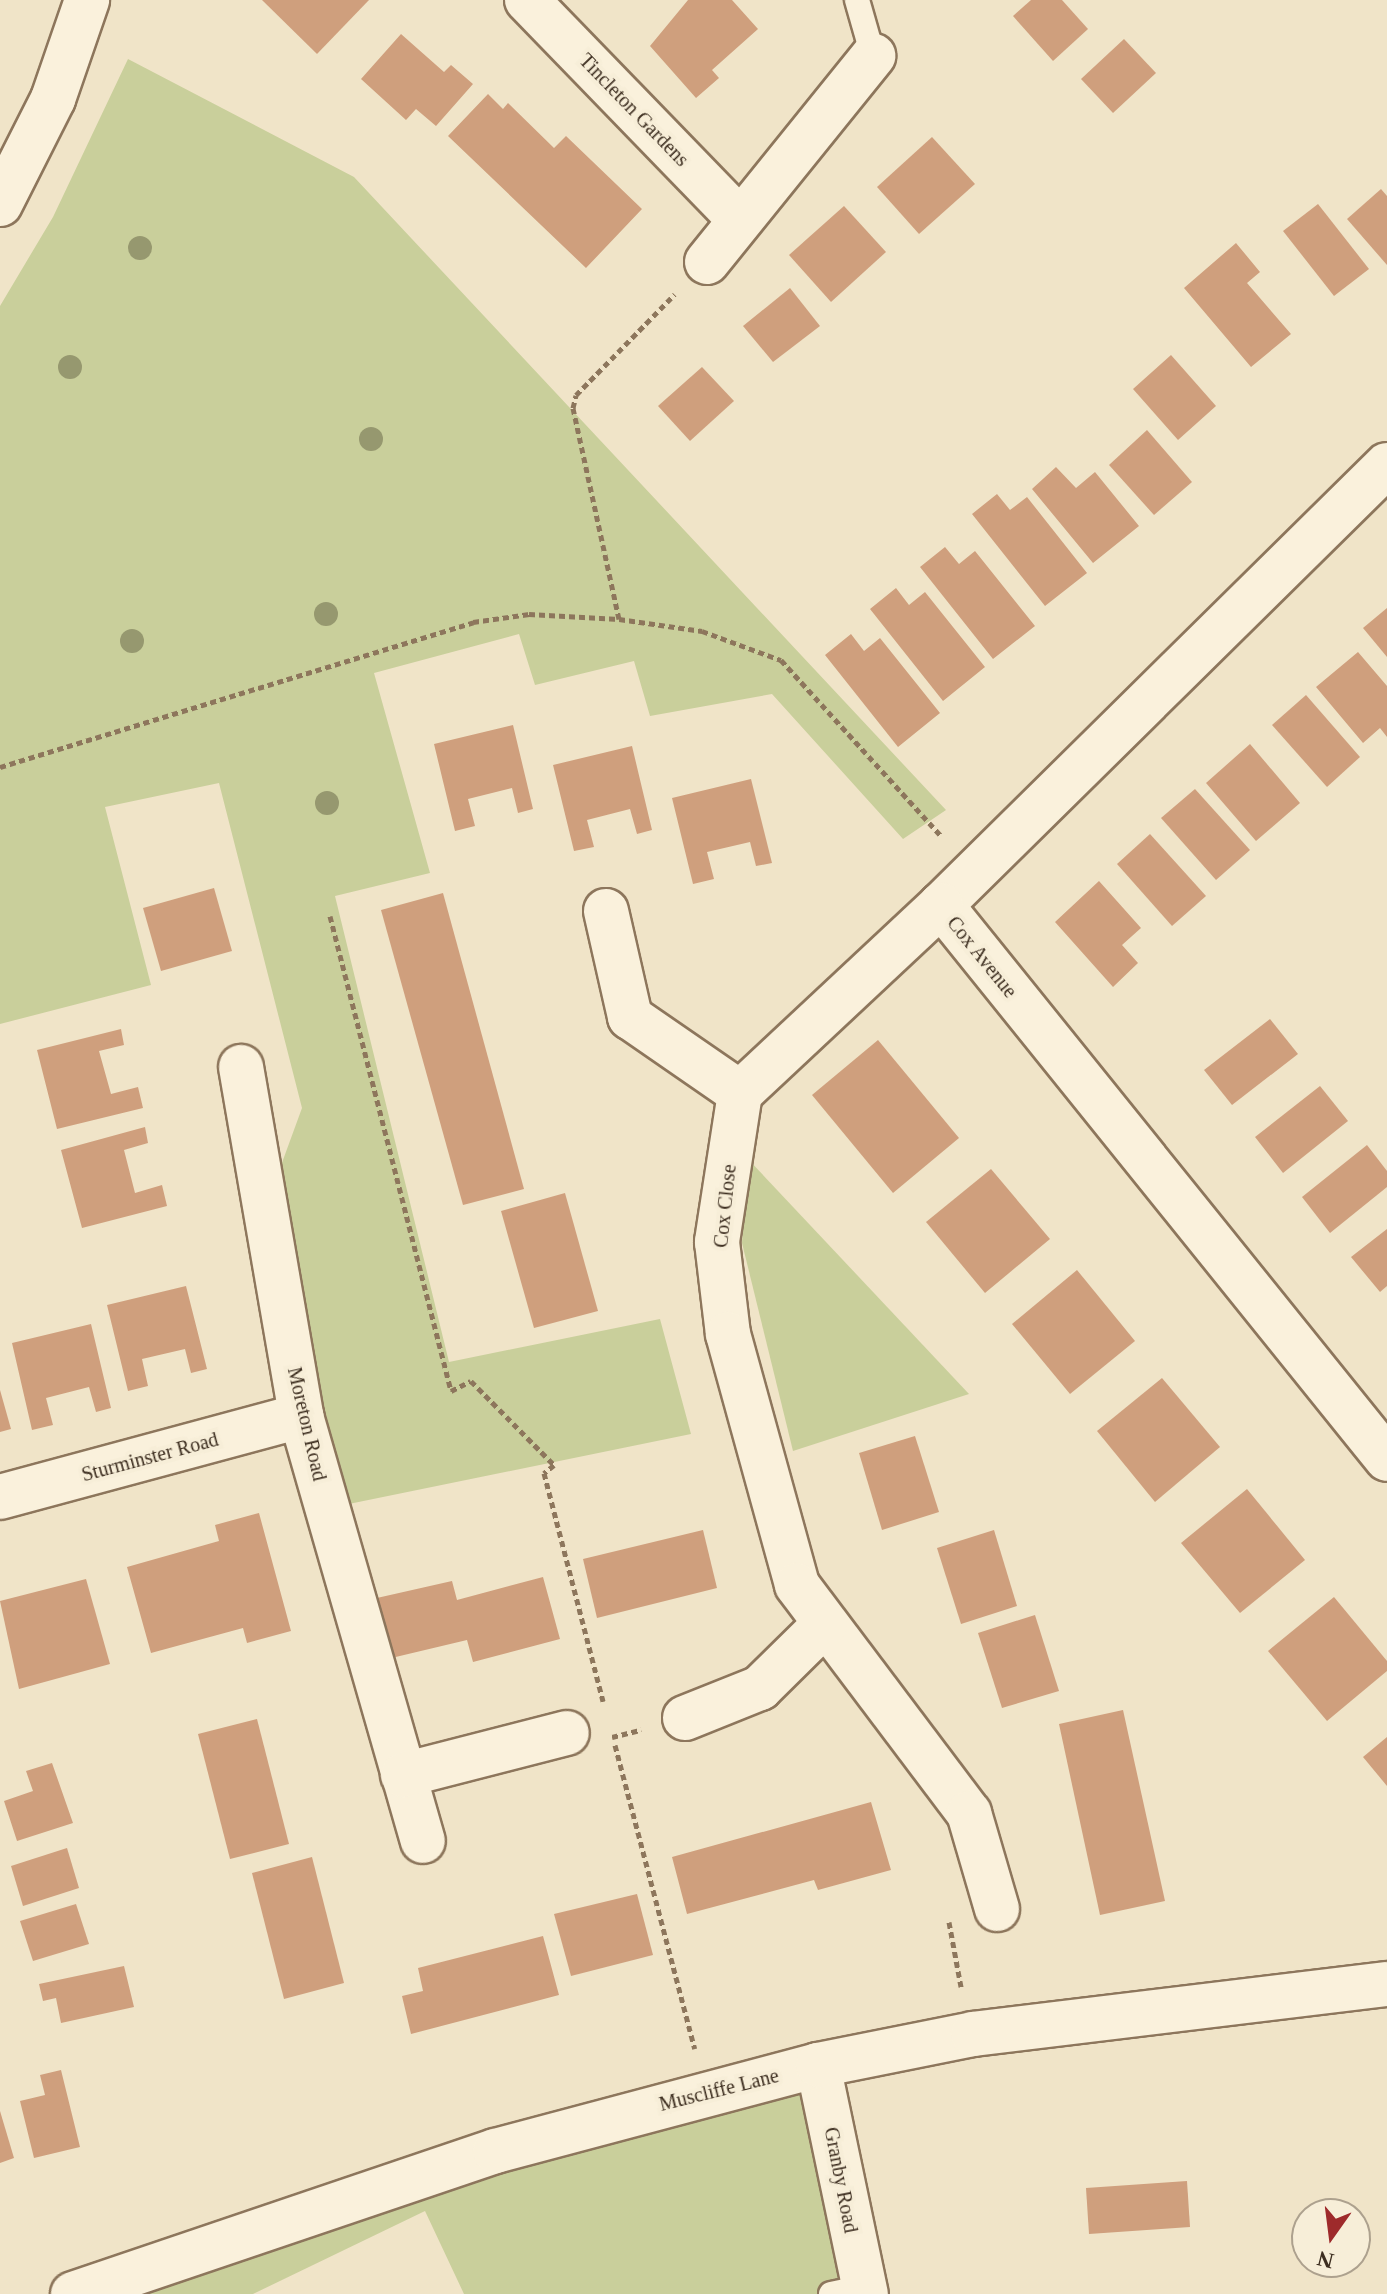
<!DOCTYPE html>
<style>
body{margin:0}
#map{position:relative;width:1387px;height:2294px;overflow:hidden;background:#f0e4c8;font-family:Georgia,serif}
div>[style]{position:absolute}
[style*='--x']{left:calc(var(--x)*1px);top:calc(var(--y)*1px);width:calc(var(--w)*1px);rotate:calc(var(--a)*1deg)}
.green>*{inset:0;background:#c9cf9b}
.building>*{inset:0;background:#cf9f7d}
.path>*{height:5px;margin-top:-2.5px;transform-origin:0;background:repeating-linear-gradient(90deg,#8d765c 0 6px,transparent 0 10px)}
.roads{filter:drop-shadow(2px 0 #8d765c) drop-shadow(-2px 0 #8d765c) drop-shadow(0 2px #8d765c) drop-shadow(0 -2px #8d765c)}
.lane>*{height:24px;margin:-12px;padding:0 12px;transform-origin:12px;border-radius:12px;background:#faf1dc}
.street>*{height:44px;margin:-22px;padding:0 22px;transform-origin:22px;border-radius:22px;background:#faf1dc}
.trees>*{width:24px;height:24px;margin:-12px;border-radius:50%;background:#96986f}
span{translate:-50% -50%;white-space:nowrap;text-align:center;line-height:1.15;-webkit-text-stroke:8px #f7eed8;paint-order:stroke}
.street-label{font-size:20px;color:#3d2e20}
.north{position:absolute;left:1291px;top:2198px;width:80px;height:80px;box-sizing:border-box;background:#f7eed8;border:2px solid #ada18e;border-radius:50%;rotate:194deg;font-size:22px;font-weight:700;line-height:32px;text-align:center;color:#3d2e20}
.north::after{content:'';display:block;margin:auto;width:28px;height:36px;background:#9e2a2b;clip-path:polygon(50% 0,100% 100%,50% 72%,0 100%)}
</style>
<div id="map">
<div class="green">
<i style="clip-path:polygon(128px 59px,354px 177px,946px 810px,903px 839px,772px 694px,650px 716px,634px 661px,535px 685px,519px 634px,374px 673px,430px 873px,335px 896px,449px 1362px,660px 1319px,691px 1434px,339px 1506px,268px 1201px,302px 1108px,219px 783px,105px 807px,151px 985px,0 1024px,0 306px,53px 217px)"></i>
<i style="clip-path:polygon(747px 1158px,969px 1394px,793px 1451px,742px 1243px)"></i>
<i style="clip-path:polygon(818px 2065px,866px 2294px,464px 2294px,425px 2211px,253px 2294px,70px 2294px)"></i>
</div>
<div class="building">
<i style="clip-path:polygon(262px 0,369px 0,317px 54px)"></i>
<i style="clip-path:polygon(688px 0,732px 0,758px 29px,712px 70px,719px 78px,696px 98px,650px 46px)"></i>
<i style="clip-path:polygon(1031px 0,1062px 0,1088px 29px,1053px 61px,1013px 16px)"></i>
<i style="clip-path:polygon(401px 34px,444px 72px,451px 65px,473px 84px,436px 126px,416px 109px,406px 120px,361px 79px)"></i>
<i style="clip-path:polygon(1124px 39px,1156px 73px,1113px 113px,1081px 79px)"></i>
<i style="clip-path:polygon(488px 94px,503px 109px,508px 103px,554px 148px,566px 136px,642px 209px,586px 268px,448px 136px)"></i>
<i style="clip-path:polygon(932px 137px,975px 184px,919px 234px,877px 187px)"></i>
<i style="clip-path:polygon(1381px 189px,1387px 196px,1387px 265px,1347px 219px)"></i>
<i style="clip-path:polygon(1318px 204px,1369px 269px,1334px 296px,1283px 231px)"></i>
<i style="clip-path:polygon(844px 206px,886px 252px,831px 302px,789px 255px)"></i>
<i style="clip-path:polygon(1236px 243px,1260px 272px,1247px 283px,1291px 334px,1251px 367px,1184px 288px)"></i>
<i style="clip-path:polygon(790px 288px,820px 326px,773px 362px,743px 326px)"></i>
<i style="clip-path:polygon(1171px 355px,1216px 406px,1178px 440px,1133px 389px)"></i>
<i style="clip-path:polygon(702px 367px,734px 401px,690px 441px,658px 406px)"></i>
<i style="clip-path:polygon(1147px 430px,1192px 482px,1154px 515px,1109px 465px)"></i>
<i style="clip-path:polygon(1056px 467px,1076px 488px,1095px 472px,1139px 526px,1093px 563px,1032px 489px)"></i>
<i style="clip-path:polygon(997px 494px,1010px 510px,1027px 497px,1087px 573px,1045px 606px,972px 514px)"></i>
<i style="clip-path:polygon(945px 547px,959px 564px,975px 551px,1035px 626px,993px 659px,920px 567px)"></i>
<i style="clip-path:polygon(896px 588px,909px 605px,925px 592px,985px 667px,943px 701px,870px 609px)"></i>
<i style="clip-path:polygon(1387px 608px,1387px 657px,1363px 628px)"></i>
<i style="clip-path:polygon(851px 634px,864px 651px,880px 638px,940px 713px,898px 747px,825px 655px)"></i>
<i style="clip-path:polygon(1358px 652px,1387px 686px,1387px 737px,1380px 728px,1363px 743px,1316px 687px)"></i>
<i style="clip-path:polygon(1306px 695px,1360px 757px,1327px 787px,1272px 725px)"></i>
<i style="clip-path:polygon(513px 725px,533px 809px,518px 813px,512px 788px,468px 799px,475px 826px,455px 831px,434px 744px)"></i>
<i style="clip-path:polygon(1250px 744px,1300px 803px,1256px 841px,1206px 783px)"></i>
<i style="clip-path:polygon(632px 746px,652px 830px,637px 834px,630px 809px,587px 820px,594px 847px,574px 851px,553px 765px)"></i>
<i style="clip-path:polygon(751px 779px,772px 863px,756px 866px,750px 842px,707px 852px,714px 879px,693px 884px,672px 798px)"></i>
<i style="clip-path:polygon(1195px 789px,1250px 850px,1216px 880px,1161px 818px)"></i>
<i style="clip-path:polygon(1150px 834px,1206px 896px,1172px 926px,1117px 864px)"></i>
<i style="clip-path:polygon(1099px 881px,1141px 928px,1122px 945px,1138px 963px,1113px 987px,1055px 922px)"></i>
<i style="clip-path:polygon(214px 888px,232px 951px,161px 971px,143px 908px)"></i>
<i style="clip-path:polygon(443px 893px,524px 1189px,463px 1205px,381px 910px)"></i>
<i style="clip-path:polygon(1270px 1019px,1298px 1054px,1232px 1105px,1204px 1070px)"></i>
<i style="clip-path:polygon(121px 1029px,124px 1045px,99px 1051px,111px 1094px,138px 1087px,143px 1108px,57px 1129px,37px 1050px)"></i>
<i style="clip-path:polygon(878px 1040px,959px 1138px,893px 1193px,812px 1095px)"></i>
<i style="clip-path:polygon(1320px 1086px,1348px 1121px,1283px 1173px,1255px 1137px)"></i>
<i style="clip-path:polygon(145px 1127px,148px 1143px,124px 1150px,135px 1193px,162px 1185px,167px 1206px,82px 1228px,61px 1150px)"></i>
<i style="clip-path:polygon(1367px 1145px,1387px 1171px,1387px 1187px,1330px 1233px,1302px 1197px)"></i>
<i style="clip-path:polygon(991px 1169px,1050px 1239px,985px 1293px,926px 1222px)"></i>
<i style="clip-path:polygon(565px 1193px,598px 1311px,534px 1328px,501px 1211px)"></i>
<i style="clip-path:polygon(1387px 1229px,1387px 1286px,1380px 1292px,1351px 1257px)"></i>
<i style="clip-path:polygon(1077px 1270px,1135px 1341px,1070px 1394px,1012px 1324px)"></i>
<i style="clip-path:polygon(186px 1286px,207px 1369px,191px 1373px,185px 1349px,142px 1359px,148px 1386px,128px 1391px,107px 1305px)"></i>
<i style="clip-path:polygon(91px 1324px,111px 1408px,96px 1412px,89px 1387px,46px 1398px,53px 1425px,32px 1430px,12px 1343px)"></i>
<i style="clip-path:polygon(1162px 1378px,1220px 1447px,1155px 1502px,1097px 1431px)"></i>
<i style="clip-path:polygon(0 1390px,11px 1429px,0 1432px)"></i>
<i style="clip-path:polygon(915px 1436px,939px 1512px,882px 1530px,859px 1453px)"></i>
<i style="clip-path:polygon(1247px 1489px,1305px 1560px,1240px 1613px,1181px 1543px)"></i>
<i style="clip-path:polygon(259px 1513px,291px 1631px,247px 1643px,243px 1628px,151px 1653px,127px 1567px,219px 1541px,215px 1525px)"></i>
<i style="clip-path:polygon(703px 1530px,717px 1588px,597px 1618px,583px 1559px)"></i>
<i style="clip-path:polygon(994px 1530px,1017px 1606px,961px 1624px,937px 1548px)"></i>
<i style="clip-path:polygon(543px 1577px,560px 1639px,473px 1662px,467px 1640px,383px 1660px,368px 1600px,452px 1581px,457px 1600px)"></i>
<i style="clip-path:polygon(86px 1579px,110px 1664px,19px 1689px,0 1601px)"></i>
<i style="clip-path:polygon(1334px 1597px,1387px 1661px,1387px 1671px,1327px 1721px,1268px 1651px)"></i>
<i style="clip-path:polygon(1035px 1615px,1059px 1691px,1002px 1708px,978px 1633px)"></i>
<i style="clip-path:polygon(1123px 1710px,1165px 1901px,1100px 1915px,1059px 1724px)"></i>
<i style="clip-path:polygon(257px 1719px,289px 1844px,230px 1859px,198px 1734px)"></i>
<i style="clip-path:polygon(1387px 1737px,1387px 1786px,1363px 1757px)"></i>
<i style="clip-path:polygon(52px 1763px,73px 1823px,17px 1841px,4px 1801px,33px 1791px,26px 1771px)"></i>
<i style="clip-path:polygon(871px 1802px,891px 1870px,818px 1890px,814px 1880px,687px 1914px,672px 1857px)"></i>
<i style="clip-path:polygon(67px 1848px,79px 1888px,23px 1906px,11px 1866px)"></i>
<i style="clip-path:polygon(312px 1857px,344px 1983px,284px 1999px,252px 1873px)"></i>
<i style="clip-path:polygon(637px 1894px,653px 1955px,571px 1976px,554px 1914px)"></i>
<i style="clip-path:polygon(76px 1904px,89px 1944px,33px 1961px,20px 1921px)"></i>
<i style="clip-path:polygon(543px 1936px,559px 1995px,411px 2034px,402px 1996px,423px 1991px,418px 1968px)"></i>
<i style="clip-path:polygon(124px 1966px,134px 2007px,61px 2023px,56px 1998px,43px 2001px,39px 1984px)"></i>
<i style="clip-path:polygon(61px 2070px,80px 2147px,34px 2158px,20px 2101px,45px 2095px,40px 2075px)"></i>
<i style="clip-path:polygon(0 2111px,14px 2158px,0 2163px)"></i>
<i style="clip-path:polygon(1187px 2181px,1190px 2227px,1089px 2234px,1086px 2188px)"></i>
</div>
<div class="path">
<i style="--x:619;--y:619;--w:216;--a:-102.3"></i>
<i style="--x:573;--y:408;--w:13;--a:-77"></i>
<i style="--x:576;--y:395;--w:141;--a:-45.6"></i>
<i style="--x:0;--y:767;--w:495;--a:-17"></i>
<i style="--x:473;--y:622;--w:57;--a:-8.1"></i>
<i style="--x:529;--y:614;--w:90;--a:3.2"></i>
<i style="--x:619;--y:619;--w:84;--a:8.2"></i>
<i style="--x:702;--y:631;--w:84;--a:20.2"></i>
<i style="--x:781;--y:660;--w:238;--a:47.7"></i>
<i style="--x:330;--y:916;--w:490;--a:75.7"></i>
<i style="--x:451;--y:1391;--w:22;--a:-27"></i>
<i style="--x:471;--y:1381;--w:118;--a:45.3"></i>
<i style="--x:554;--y:1465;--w:13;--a:141"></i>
<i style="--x:544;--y:1473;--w:236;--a:75.5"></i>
<i style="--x:612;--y:1737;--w:30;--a:-14"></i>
<i style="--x:615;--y:1745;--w:314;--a:75.3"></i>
<i style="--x:949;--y:1922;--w:66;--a:79.5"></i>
</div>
<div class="roads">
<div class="lane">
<i style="--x:857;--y:0;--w:58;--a:74.1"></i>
<i style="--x:831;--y:2294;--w:33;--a:-12"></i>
</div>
<div class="street">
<i style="--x:527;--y:0;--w:306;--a:45.9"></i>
<i style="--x:0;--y:204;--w:118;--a:-63.2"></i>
<i style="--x:53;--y:99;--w:105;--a:-71"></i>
<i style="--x:707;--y:262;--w:265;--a:-51.1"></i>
<i style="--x:1387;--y:465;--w:627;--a:135.39"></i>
<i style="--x:941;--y:905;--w:711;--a:51.16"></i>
<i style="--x:941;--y:905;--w:275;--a:136.9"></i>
<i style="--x:740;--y:1093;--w:151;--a:98.8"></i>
<i style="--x:717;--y:1242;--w:93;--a:83.2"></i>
<i style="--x:728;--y:1334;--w:260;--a:74.6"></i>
<i style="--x:797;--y:1585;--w:286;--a:53"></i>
<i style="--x:969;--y:1813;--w:100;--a:73.7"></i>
<i style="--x:606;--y:911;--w:109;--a:77.2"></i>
<i style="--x:630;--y:1017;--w:134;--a:34.6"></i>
<i style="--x:241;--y:1067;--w:354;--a:80.2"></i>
<i style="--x:301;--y:1416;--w:442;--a:74"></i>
<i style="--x:0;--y:1497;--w:312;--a:-15.1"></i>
<i style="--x:685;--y:1718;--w:81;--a:-21.8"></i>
<i style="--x:760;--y:1688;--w:91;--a:-44.6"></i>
<i style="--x:403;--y:1775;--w:169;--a:-14.4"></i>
<i style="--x:818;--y:2065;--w:234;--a:78.2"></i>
<i style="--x:73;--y:2294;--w:446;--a:-18.7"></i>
<i style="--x:495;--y:2151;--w:334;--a:-14.9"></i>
<i style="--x:818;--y:2065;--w:158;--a:-11.3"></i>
<i style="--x:973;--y:2034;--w:417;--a:-6.9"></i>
</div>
</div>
<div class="trees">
<i style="left:140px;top:248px"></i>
<i style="left:70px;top:367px"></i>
<i style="left:371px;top:439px"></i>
<i style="left:326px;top:614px"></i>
<i style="left:132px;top:641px"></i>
<i style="left:327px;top:803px"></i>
</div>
<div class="street-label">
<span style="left:634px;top:110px;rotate:46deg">Tincleton Gardens</span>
<span style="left:982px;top:957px;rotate:51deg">Cox Avenue</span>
<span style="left:725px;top:1206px;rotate:-84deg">Cox Close</span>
<span style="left:307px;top:1424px;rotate:77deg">Moreton Road</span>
<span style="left:150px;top:1457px;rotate:-15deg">Sturminster Road</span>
<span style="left:719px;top:2090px;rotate:-14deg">Muscliffe Lane</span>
<span style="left:841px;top:2180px;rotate:79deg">Granby Road</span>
</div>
<div class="north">N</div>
</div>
